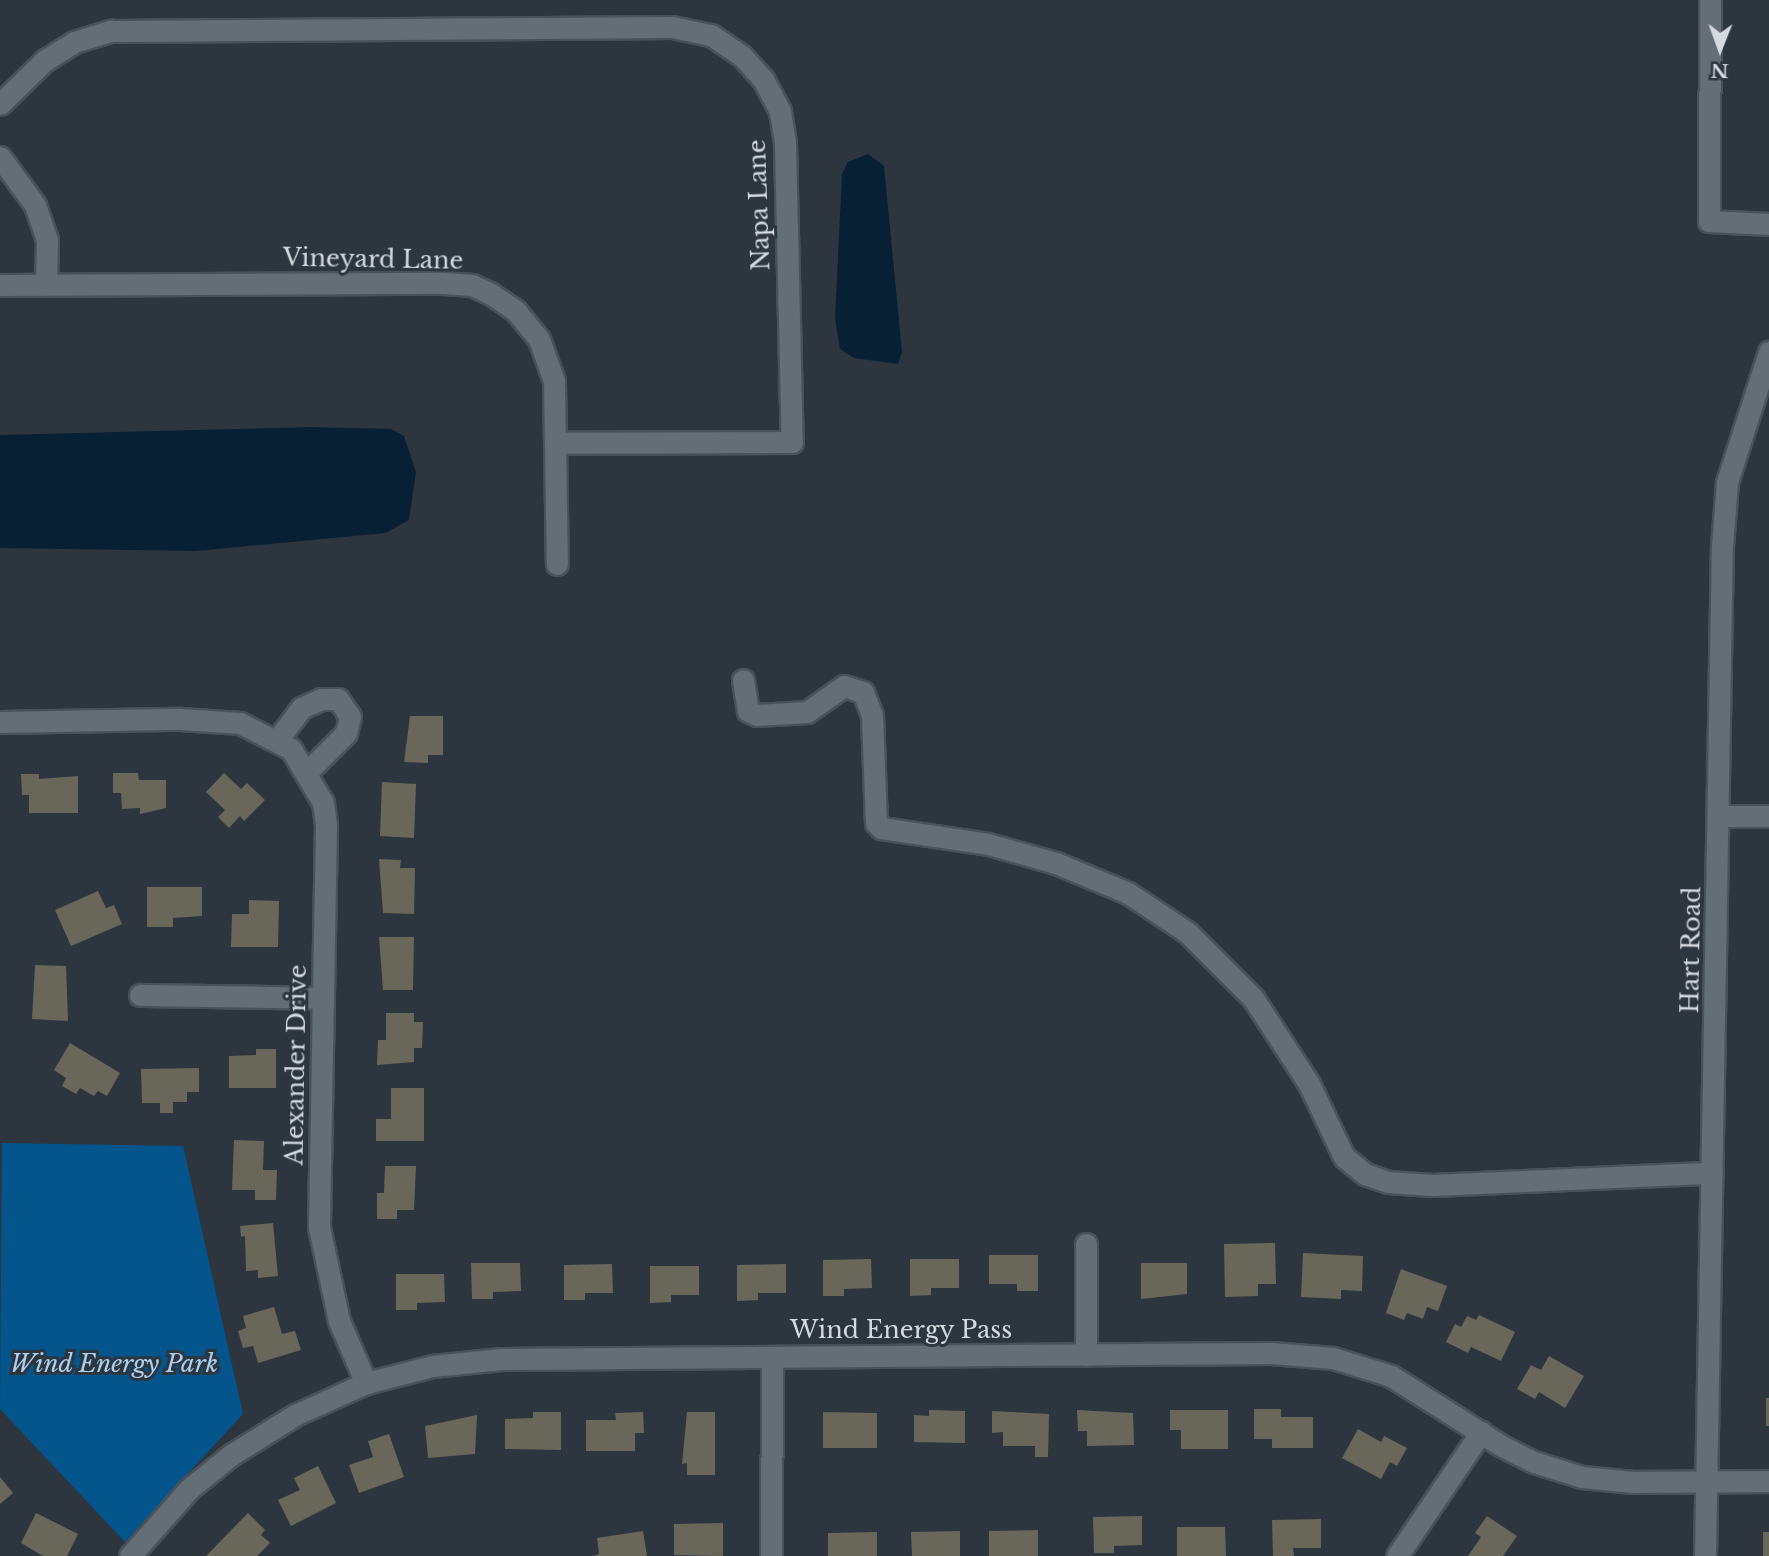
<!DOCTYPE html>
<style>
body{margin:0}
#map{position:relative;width:1769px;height:1556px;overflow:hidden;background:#2d363e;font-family:"Libre Baskerville",serif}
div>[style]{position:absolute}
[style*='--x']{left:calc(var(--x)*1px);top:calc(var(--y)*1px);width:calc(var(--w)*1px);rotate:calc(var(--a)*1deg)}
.green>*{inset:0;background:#04558b}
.water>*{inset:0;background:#082034}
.building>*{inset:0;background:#68675a}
.roads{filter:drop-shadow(2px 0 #4a5259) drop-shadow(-2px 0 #4a5259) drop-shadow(0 2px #4a5259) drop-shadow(0 -2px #4a5259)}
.minor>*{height:21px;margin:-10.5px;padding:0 10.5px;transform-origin:10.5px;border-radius:10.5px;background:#646e77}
span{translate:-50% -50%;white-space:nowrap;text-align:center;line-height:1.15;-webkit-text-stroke:6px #2d363e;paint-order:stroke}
.street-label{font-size:24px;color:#d4dadf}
.park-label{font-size:24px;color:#abd0f2;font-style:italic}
.north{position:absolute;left:1685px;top:14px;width:70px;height:70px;-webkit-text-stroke:5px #2d363e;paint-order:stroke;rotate:181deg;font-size:19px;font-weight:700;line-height:28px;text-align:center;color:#d4dadf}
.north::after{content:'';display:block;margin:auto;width:24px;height:32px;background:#d4dadf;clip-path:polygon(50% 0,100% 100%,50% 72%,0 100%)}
</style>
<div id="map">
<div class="green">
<i style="clip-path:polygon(2px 1143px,183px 1146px,243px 1414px,125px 1542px,0 1409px)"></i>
</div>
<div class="water">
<i style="clip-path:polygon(868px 154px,884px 166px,902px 352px,898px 364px,854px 358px,840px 349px,835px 319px,842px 174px,848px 162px)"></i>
<i style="clip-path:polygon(311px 427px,391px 429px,404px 436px,416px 472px,409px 520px,386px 533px,196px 551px,0 548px,0 435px)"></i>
</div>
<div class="building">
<i style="clip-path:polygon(410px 716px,443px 716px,443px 755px,428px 755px,428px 763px,404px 762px)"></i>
<i style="clip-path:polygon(113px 773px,138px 773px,139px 780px,166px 780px,166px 808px,140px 814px,140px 808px,122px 809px,121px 793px,113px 793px)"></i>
<i style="clip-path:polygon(224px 773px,241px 789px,247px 783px,265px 800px,244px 821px,240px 816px,229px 828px,218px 817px,225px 810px,206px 792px)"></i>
<i style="clip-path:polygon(21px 774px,39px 774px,39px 779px,78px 776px,78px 813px,29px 813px,29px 795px,22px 795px)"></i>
<i style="clip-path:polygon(382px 782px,416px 784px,414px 838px,380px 836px)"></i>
<i style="clip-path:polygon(379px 859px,401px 860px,400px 868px,415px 868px,414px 914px,383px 913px)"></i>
<i style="clip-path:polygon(147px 887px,202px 887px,202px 916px,173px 918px,173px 927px,147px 927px)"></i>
<i style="clip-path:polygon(98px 891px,106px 908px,114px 905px,122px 924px,71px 946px,55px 910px)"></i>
<i style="clip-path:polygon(249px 900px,279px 901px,278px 947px,231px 947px,232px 914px,249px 914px)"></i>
<i style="clip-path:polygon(379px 937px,414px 937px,413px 990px,383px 990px)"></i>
<i style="clip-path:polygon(35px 965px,66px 966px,68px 1021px,32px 1019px)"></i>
<i style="clip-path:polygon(386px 1013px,414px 1013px,414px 1022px,423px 1022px,422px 1048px,414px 1048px,414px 1062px,377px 1065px,378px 1040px,386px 1040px)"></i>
<i style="clip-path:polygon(70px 1043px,120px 1073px,107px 1096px,98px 1091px,94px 1096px,80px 1088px,76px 1094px,62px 1086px,66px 1078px,54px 1070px)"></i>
<i style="clip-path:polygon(256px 1049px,276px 1049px,276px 1088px,229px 1088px,229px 1056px,256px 1055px)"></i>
<i style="clip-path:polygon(199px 1068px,199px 1092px,187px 1092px,187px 1102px,173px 1102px,173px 1113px,160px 1113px,160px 1103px,142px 1103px,141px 1069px)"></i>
<i style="clip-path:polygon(391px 1088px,424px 1088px,424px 1141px,376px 1141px,376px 1119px,391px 1119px)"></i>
<i style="clip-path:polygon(234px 1140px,264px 1141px,263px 1170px,277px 1170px,276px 1200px,255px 1200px,255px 1190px,232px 1190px)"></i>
<i style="clip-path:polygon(385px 1166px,416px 1166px,414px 1210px,397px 1210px,397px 1219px,377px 1219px,377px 1193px,384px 1193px)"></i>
<i style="clip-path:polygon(273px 1223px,278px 1276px,258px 1278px,258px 1270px,246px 1271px,245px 1236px,241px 1237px,240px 1226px)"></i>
<i style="clip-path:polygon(1275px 1243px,1276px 1284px,1258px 1284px,1258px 1296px,1225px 1297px,1224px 1244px)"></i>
<i style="clip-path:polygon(1303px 1253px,1363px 1256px,1362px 1291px,1341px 1290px,1341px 1299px,1301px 1297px)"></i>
<i style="clip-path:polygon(989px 1255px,1038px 1255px,1038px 1291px,1017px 1291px,1017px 1284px,989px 1284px)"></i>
<i style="clip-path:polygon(871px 1259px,872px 1288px,844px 1289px,844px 1296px,823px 1296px,823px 1260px)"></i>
<i style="clip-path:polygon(910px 1259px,959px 1259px,959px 1288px,931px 1288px,931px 1295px,910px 1296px)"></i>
<i style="clip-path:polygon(471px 1263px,520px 1263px,521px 1291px,493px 1292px,493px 1299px,472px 1299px)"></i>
<i style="clip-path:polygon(1141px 1263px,1187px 1263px,1187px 1294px,1141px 1299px)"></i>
<i style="clip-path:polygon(612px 1264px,613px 1293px,585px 1293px,585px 1300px,564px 1300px,564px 1265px)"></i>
<i style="clip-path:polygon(786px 1264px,786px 1293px,758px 1293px,758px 1300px,737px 1301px,737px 1265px)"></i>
<i style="clip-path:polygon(650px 1266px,699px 1266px,699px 1295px,671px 1295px,671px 1302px,650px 1303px)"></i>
<i style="clip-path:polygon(1401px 1269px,1447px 1286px,1438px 1311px,1427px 1307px,1423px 1319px,1407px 1313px,1404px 1320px,1386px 1313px)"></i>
<i style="clip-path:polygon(396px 1274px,444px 1274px,445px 1302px,417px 1303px,417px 1310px,396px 1310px)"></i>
<i style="clip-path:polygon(274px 1307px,282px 1334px,295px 1331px,301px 1350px,258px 1363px,253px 1346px,243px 1348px,238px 1331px,246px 1328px,243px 1316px)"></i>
<i style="clip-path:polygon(1479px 1315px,1515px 1332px,1501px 1361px,1471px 1347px,1468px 1353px,1446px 1342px,1455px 1324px,1461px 1327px,1467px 1316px,1476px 1320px)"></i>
<i style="clip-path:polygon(1549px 1356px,1584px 1376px,1565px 1408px,1539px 1392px,1535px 1399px,1517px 1389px,1531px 1365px,1541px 1370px)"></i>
<i style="clip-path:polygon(1766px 1398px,1769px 1398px,1769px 1426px,1766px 1426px)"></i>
<i style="clip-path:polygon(1254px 1409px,1281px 1409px,1281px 1417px,1313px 1417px,1313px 1448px,1272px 1448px,1272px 1439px,1254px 1439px)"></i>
<i style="clip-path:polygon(929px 1410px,965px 1411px,965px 1443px,914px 1442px,914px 1415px,929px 1416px)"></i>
<i style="clip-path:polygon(1077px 1410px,1133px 1413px,1134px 1445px,1087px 1446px,1087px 1431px,1078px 1431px)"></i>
<i style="clip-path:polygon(1170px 1410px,1228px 1410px,1228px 1449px,1181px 1449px,1181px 1430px,1170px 1430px)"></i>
<i style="clip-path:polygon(992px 1411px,1049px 1414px,1048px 1457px,1035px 1457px,1035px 1446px,1003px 1446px,1003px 1432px,992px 1433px)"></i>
<i style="clip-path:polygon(533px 1412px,561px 1412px,561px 1450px,505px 1449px,505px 1419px,533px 1418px)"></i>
<i style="clip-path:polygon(643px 1412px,644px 1433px,635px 1433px,635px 1451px,586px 1451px,586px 1420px,616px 1420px,615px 1413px)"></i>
<i style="clip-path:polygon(687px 1412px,715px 1412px,715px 1475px,687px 1475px,687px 1463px,682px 1464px)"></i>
<i style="clip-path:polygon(823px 1412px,877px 1413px,877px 1448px,823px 1448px)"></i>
<i style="clip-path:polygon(477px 1415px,475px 1454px,428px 1458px,425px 1426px)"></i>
<i style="clip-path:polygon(1358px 1429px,1381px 1442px,1384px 1436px,1407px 1448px,1397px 1466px,1390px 1462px,1381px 1479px,1342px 1458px)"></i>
<i style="clip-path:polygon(389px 1434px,404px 1477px,359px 1493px,349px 1465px,373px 1457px,368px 1441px)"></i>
<i style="clip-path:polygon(318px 1466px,336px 1503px,291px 1526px,278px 1500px,300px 1490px,294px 1478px)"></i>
<i style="clip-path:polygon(0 1477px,13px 1493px,0 1504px)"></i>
<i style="clip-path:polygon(36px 1513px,78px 1534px,67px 1556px,43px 1556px,21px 1543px)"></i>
<i style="clip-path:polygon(248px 1513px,265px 1530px,261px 1535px,270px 1543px,257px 1556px,206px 1556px)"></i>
<i style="clip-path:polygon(1142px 1516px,1142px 1545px,1114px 1546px,1114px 1553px,1094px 1553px,1093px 1517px)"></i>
<i style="clip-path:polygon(1487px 1516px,1517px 1536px,1503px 1556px,1468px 1556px,1481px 1537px,1475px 1533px)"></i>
<i style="clip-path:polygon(1321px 1519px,1321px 1548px,1293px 1548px,1294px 1556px,1273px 1556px,1272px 1520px)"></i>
<i style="clip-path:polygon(723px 1523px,723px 1556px,674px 1555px,674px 1524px)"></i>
<i style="clip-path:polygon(1177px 1527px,1225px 1527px,1226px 1556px,1177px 1556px)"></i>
<i style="clip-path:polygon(1038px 1530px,1038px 1556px,989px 1556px,989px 1531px)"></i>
<i style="clip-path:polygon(643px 1531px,647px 1556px,594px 1556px,599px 1554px,597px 1538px)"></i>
<i style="clip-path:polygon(960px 1531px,960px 1556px,912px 1556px,911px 1532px)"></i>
<i style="clip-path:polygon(877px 1532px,877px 1556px,828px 1556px,828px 1533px)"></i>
<i style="clip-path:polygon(1763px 1532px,1769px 1532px,1769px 1556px,1763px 1556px)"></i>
</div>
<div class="roads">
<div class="minor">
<i style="--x:1710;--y:0;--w:221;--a:90.3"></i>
<i style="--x:1709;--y:221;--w:60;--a:2.9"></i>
<i style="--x:0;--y:104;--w:62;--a:-44.3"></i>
<i style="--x:44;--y:61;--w:36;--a:-32"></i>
<i style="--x:74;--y:42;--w:39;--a:-17"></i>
<i style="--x:111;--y:31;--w:561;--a:-0.41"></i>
<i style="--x:672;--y:27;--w:40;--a:12"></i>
<i style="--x:711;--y:35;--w:37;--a:34"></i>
<i style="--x:742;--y:56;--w:31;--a:48"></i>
<i style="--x:763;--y:79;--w:36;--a:62"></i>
<i style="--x:780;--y:111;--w:33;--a:81"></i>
<i style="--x:785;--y:144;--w:298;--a:88.7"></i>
<i style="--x:792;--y:442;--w:235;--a:179.8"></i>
<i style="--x:0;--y:157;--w:59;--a:53.9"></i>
<i style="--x:35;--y:205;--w:37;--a:71"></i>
<i style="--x:47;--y:240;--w:43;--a:91.3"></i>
<i style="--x:0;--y:285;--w:443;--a:-0.3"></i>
<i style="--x:443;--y:283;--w:29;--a:4"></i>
<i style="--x:472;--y:285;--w:21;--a:25"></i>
<i style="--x:491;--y:294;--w:30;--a:34"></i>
<i style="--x:516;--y:311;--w:36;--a:51"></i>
<i style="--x:539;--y:339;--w:45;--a:70.3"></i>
<i style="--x:554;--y:381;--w:183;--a:89.1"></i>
<i style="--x:743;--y:680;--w:31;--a:81"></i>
<i style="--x:748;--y:711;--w:10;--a:24"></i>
<i style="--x:757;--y:715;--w:50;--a:-3.4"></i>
<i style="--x:807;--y:712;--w:45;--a:-35.1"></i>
<i style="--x:844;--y:686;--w:20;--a:18"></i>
<i style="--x:863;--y:692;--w:25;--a:69"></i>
<i style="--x:872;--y:715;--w:108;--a:87.9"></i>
<i style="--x:876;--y:823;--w:7;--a:45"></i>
<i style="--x:881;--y:828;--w:108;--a:8.5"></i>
<i style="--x:988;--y:844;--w:71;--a:15.6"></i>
<i style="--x:1056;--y:863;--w:78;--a:22.6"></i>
<i style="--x:1128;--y:893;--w:71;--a:33.5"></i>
<i style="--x:1187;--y:932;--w:93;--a:45"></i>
<i style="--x:1253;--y:998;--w:103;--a:56.9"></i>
<i style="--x:1309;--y:1084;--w:81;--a:64.4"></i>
<i style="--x:1344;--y:1157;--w:27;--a:39"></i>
<i style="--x:1365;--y:1174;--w:24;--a:19"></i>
<i style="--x:1388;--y:1182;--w:44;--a:3.9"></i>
<i style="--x:1432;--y:1185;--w:280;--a:-2.5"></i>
<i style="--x:0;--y:722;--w:180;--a:-1"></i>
<i style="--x:180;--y:719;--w:60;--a:3.8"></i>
<i style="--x:240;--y:723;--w:57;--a:27"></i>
<i style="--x:291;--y:749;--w:63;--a:59.3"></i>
<i style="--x:323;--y:803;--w:21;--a:82"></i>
<i style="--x:326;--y:824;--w:403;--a:91"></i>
<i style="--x:319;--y:1227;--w:96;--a:78"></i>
<i style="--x:339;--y:1321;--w:68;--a:66.5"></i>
<i style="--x:278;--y:739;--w:39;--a:-53"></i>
<i style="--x:301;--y:708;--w:22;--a:-24"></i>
<i style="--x:321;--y:699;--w:17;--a:0"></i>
<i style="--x:338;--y:699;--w:21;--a:55"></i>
<i style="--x:350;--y:716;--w:17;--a:103"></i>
<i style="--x:346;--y:733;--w:57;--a:135"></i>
<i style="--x:1720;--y:816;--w:49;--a:0"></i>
<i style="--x:140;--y:995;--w:183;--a:0.9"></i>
<i style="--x:1086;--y:1244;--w:111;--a:90"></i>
<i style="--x:130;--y:1556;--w:89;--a:-48.6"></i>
<i style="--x:189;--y:1489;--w:54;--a:-39"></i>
<i style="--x:231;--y:1455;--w:75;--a:-32"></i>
<i style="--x:295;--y:1415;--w:78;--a:-24.3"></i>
<i style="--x:366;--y:1383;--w:68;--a:-14.4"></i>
<i style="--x:432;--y:1366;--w:70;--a:-5.7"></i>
<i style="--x:502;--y:1359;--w:769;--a:-0.45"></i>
<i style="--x:1271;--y:1353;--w:62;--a:4.6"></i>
<i style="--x:1333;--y:1358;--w:61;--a:17.2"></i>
<i style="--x:1391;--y:1376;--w:129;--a:32.3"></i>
<i style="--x:1500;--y:1445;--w:38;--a:27"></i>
<i style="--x:1534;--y:1462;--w:50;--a:17.4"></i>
<i style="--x:1582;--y:1477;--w:51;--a:5.6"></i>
<i style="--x:1633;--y:1482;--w:136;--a:-0.4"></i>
<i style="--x:771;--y:1556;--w:199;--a:-89.7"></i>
<i style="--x:1397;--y:1556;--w:150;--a:-55.9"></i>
<i style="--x:1705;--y:1556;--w:1010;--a:-89.04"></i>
<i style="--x:1722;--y:546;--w:64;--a:-85.5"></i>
<i style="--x:1727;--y:482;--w:137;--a:-72.1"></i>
</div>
</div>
<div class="street-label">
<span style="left:759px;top:205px;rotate:-92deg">Napa Lane</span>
<span style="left:373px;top:259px;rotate:1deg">Vineyard Lane</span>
<span style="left:1691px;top:950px;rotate:-89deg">Hart Road</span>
<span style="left:296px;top:1065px;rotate:-89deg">Alexander Drive</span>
<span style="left:901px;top:1330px">Wind Energy Pass</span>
</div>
<div class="park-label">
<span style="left:114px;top:1364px">Wind Energy Park</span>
</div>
<div class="north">N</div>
</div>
